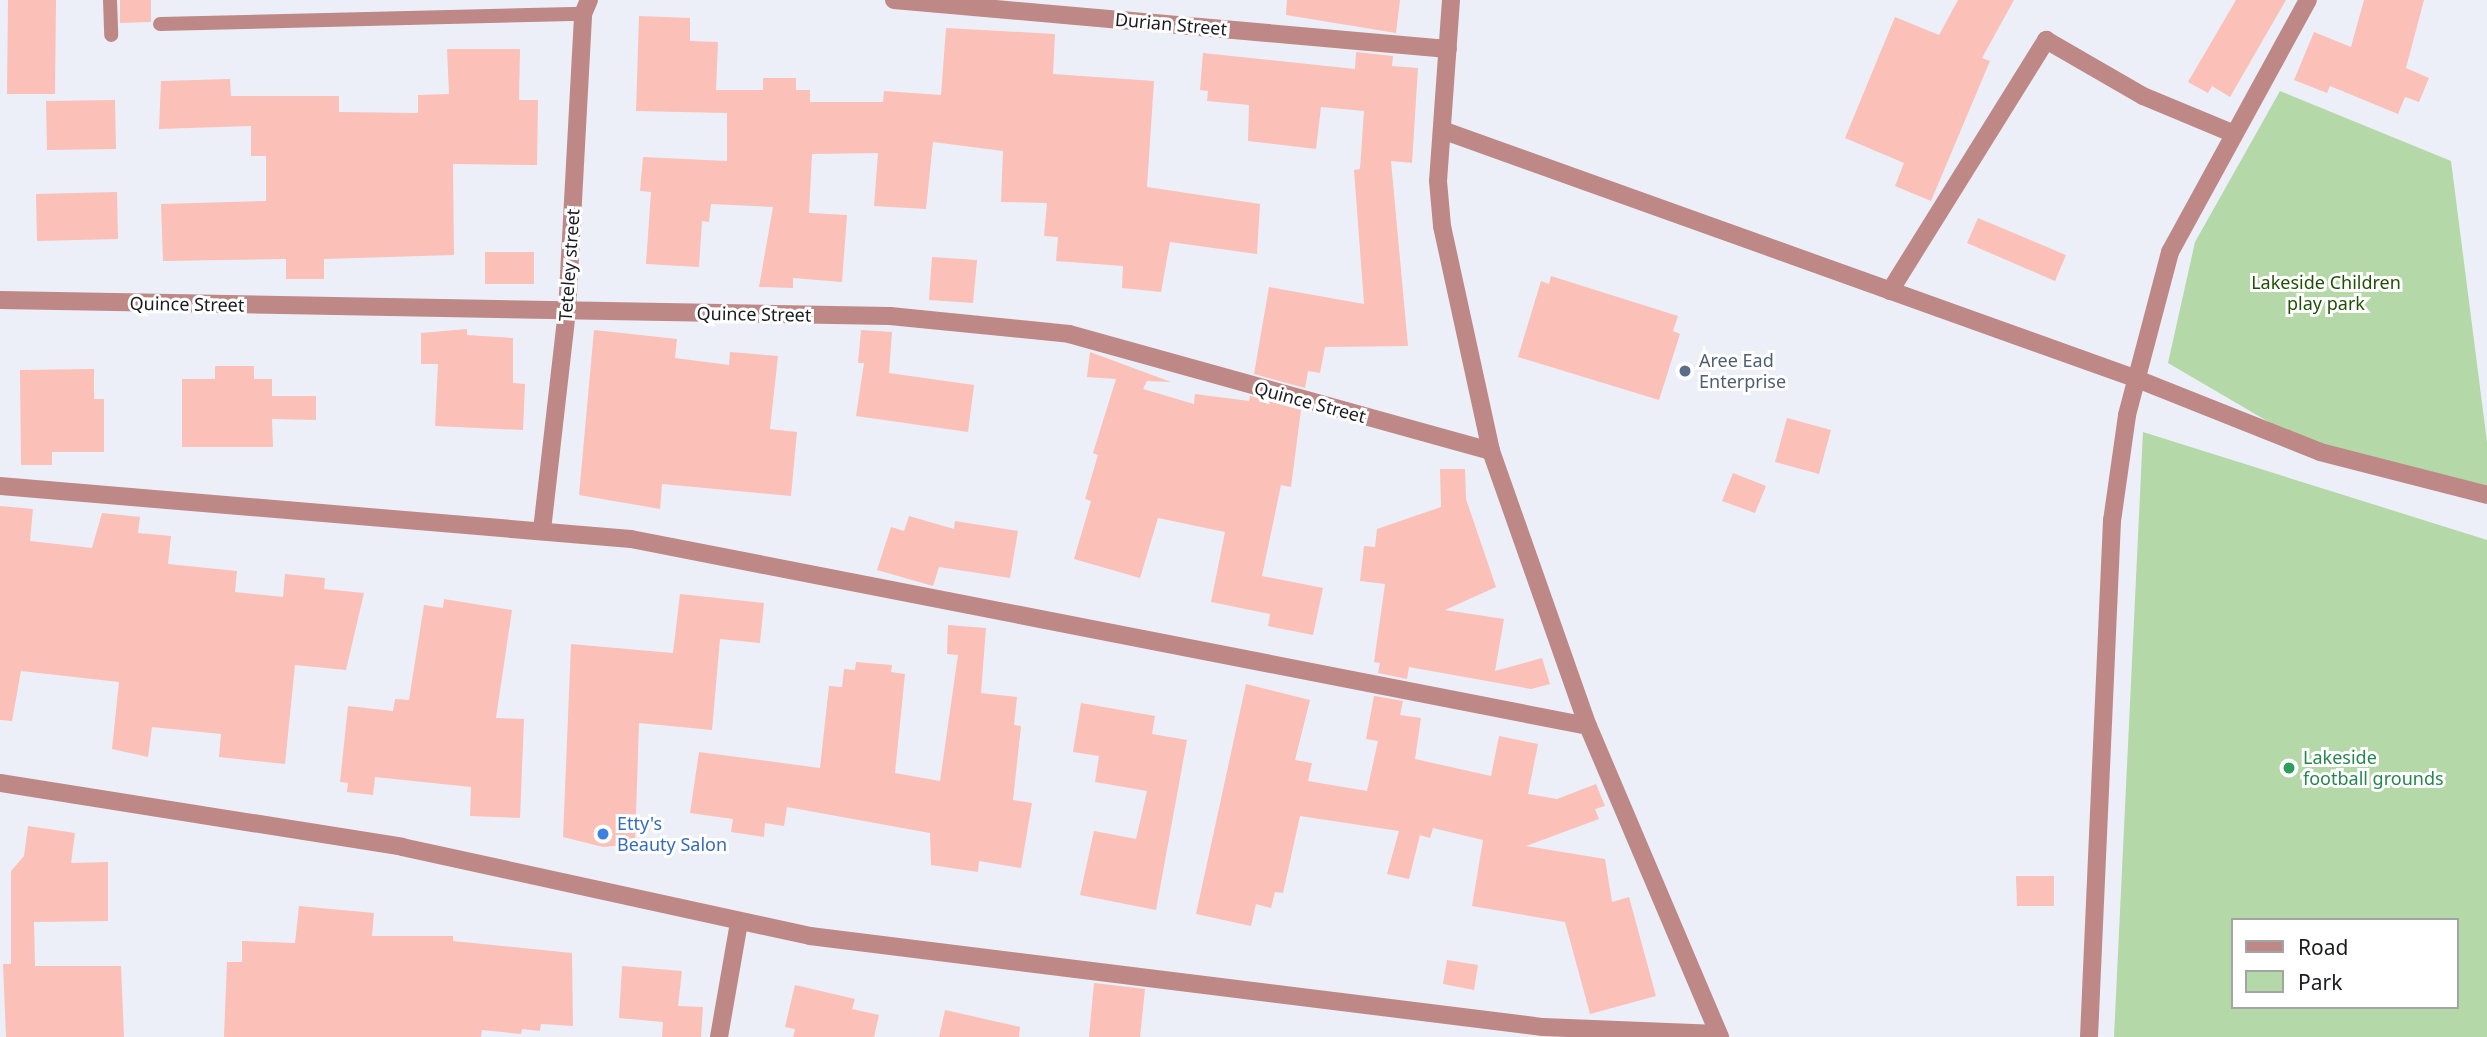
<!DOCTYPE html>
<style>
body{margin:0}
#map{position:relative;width:2487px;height:1037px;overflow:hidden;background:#eceff8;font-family:"Noto Sans",sans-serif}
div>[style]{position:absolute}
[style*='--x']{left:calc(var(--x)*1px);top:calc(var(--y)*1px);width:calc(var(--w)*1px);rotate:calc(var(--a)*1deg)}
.green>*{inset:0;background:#b4d8a8}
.building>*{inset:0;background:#fbc0b7}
.lane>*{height:14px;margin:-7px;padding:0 7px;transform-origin:7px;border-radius:7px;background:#be8887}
.street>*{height:18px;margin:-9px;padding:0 9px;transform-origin:9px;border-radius:9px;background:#be8887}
.dots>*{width:19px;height:19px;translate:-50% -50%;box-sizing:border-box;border:4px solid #fff;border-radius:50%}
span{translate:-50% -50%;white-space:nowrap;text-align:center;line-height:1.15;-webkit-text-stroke:6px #fff;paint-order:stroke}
.street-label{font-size:18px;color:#1b1c1f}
.park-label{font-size:18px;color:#1f5103}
.service-label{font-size:18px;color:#4e5e75}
.left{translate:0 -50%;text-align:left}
.leisure-label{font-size:18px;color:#27864d}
.shop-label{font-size:18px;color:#366cbe}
.legend{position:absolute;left:2231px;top:918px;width:228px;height:91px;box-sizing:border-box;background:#fff;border:2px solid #a4a4a5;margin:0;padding:9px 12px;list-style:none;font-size:21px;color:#1b1c1f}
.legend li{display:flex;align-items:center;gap:14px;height:35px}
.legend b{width:35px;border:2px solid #a4a4a5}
</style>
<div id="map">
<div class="green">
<i style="clip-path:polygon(2280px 91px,2451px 161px,2487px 442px,2487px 495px,2320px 452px,2168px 363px,2195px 242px)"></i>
<i style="clip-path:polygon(evenodd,2143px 432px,2487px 540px,2487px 1037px,2114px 1037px,2143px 432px,2233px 920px,2457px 920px,2457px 1007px,2233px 1007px,2233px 920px)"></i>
</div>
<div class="building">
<i style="clip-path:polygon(8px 0,56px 0,55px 94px,7px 94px)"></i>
<i style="clip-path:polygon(120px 0,151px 0,151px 22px,120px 23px)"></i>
<i style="clip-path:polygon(1287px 0,1400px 0,1396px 33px,1286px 15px)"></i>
<i style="clip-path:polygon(1958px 0,2014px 0,1982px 58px,1990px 61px,1931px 201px,1895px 186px,1904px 163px,1845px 138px,1895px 17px,1939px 35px)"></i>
<i style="clip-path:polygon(2236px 0,2286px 0,2230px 97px,2212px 86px,2208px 93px,2188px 82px)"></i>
<i style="clip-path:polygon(2364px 0,2424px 0,2406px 68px,2429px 78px,2419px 102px,2405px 97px,2398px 114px,2330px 86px,2327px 93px,2294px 80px,2314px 32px,2351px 47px)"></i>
<i style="clip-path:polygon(639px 16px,690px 18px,690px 41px,718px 42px,716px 90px,763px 90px,763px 78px,796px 78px,796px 90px,810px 90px,810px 102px,883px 102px,884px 91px,941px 95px,946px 28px,1055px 34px,1053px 74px,1154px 81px,1147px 187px,1260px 204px,1257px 254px,1170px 242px,1161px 292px,1122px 288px,1123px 266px,1056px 261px,1058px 237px,1044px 236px,1047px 203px,1001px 202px,1003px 151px,933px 142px,926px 209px,874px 206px,878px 153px,812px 154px,809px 213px,847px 215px,842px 282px,793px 278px,793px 288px,759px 287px,773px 207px,711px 204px,709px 222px,702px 221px,699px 267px,646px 264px,651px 192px,640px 191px,643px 157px,727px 161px,727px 113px,636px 111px)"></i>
<i style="clip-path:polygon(447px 49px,520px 49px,519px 100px,538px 100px,537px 165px,453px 164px,454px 255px,324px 259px,324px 279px,286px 279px,286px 259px,163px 261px,161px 204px,266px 201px,266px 156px,251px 156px,251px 126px,159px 129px,161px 81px,230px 79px,231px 96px,339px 96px,339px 112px,418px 113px,418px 95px,449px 94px)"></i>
<i style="clip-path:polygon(1356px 52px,1393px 56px,1392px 66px,1418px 68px,1412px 163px,1391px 161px,1408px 346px,1325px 347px,1320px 373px,1308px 371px,1305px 388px,1254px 374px,1269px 287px,1364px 304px,1354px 170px,1360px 169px,1364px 111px,1321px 107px,1316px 149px,1248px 141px,1249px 105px,1207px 101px,1208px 91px,1200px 90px,1203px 53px,1355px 69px)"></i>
<i style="clip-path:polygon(115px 100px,116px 149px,47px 150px,46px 101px)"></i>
<i style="clip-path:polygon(117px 192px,118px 239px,37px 241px,36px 194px)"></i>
<i style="clip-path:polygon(1978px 218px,2066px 255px,2055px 281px,1967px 243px)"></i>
<i style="clip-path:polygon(485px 252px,534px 252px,534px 284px,485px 284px)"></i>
<i style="clip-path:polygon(932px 257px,977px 260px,973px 303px,929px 300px)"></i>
<i style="clip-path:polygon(1551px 276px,1678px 316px,1673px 331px,1680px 334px,1659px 400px,1518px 357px,1541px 281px,1549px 284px)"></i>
<i style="clip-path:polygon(467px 329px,467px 335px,513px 338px,513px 383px,525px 384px,523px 430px,435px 426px,438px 364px,421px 364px,421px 333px)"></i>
<i style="clip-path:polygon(594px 330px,677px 339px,675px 358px,729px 365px,730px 352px,778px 356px,770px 429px,797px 432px,791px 496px,662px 484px,660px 509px,579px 495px)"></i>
<i style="clip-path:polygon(861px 330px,892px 332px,889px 373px,974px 385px,968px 432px,856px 416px,864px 363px,858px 363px)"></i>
<i style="clip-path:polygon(1090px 352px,1171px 382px,1147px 381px,1143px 389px,1194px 404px,1195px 394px,1249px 401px,1250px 396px,1301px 410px,1291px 487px,1281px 485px,1262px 576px,1323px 588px,1313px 635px,1268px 626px,1270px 614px,1211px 602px,1225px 532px,1158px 518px,1140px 578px,1074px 559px,1091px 501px,1085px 499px,1098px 455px,1093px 453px,1116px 379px,1087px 377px)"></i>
<i style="clip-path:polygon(215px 366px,254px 366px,254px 379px,272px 379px,272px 396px,316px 396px,316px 420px,272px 419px,273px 447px,182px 447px,182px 379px,215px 379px)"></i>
<i style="clip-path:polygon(94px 369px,94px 399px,104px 399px,104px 452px,52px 452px,52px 465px,21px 465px,20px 370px)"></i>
<i style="clip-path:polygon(1787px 418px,1831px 430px,1819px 474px,1775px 462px)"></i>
<i style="clip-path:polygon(1440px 469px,1465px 469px,1466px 499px,1496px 587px,1445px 610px,1504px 619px,1495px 671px,1542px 658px,1550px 684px,1531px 689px,1409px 667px,1407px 679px,1378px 673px,1380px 663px,1374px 662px,1385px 584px,1360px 581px,1364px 546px,1375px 547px,1377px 529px,1441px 507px)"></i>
<i style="clip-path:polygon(1733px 473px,1766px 486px,1755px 513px,1722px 501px)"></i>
<i style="clip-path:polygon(0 506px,33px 509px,30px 541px,92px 548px,102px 513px,140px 517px,138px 533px,171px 536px,168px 564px,237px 571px,235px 592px,283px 597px,285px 574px,325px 578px,324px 589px,364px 593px,346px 670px,295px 665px,285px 764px,219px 757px,221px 734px,152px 727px,148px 757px,112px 749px,119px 682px,21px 671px,12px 721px,0 720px)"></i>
<i style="clip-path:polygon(909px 516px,954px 529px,955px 521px,1018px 531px,1010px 578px,939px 567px,933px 586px,877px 570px,891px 527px,904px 531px)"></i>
<i style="clip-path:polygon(680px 594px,764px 603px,760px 643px,720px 639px,712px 730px,639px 723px,635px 844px,603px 847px,563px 837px,571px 644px,673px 653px)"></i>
<i style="clip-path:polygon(444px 599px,512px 610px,496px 718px,524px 719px,520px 818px,470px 816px,471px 787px,375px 777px,373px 795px,347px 792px,348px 783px,340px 782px,348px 706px,393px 711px,395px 699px,409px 700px,424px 605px,443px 608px)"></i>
<i style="clip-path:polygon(948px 625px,986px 628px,981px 693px,1017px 697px,1014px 725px,1021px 726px,1013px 800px,1032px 803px,1021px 868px,979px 861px,978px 872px,931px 865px,930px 833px,787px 807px,784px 826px,765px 823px,764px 837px,731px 832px,733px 819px,690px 813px,699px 752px,820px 768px,829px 686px,842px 687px,844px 669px,855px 670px,856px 662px,892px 665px,891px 672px,905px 674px,895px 773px,940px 781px,958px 655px,947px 654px)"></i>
<i style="clip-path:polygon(1246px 684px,1310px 700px,1295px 760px,1312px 763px,1308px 781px,1367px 791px,1378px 741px,1366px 739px,1374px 696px,1403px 701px,1400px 715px,1421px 718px,1415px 759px,1491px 776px,1499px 736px,1538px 744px,1528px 794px,1557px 799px,1596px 784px,1605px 806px,1595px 809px,1599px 819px,1526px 846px,1605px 859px,1612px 902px,1629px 897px,1656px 996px,1590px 1014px,1565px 922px,1472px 906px,1483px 840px,1433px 828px,1430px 838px,1420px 835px,1409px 879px,1387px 874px,1399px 831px,1300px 816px,1283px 893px,1275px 892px,1271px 908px,1256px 904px,1251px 926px,1196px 914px)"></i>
<i style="clip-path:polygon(1081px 703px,1155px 716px,1152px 734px,1187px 740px,1156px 910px,1080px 895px,1094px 831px,1136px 839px,1147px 791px,1095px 782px,1099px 756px,1073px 752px)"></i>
<i style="clip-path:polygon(28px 826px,75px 833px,71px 863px,108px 862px,108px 921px,34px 922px,35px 966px,121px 966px,124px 1037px,6px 1037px,3px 964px,11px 964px,11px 871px,24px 856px)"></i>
<i style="clip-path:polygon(2016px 876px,2054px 876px,2054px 906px,2017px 906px)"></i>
<i style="clip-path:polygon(299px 906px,374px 913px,372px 936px,453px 936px,453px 941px,572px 953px,573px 1026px,541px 1024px,540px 1031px,522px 1029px,521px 1034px,482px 1030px,481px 1037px,224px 1037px,227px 962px,242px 962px,242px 941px,295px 943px)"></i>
<i style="clip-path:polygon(1447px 960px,1478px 965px,1474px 990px,1443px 984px)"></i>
<i style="clip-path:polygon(622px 966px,682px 971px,678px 1006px,703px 1007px,701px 1037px,662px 1037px,663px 1022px,619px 1018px)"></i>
<i style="clip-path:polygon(1094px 983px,1145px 989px,1140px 1037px,1089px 1037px)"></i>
<i style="clip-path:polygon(795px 985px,855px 999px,852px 1009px,879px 1015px,874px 1037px,793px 1037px,795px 1029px,785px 1027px)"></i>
<i style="clip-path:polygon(945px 1010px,1020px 1027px,1019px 1037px,939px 1037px)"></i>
</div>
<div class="lane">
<i style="--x:110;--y:0;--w:35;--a:88"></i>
<i style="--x:160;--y:24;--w:423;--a:-1.4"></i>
</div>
<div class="street">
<i style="--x:894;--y:0;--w:556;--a:5.05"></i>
<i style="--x:1451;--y:0;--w:181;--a:94.1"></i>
<i style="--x:1438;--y:181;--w:45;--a:84.9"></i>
<i style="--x:1442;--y:226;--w:230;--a:77.7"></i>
<i style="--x:1491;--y:451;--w:292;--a:70.6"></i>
<i style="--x:1588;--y:726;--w:338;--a:67"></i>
<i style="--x:1442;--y:130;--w:738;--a:19.71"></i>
<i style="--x:2137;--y:379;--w:197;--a:21.7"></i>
<i style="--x:2320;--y:452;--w:172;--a:14.4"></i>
<i style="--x:1890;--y:291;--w:296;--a:-58.1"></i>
<i style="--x:2046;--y:40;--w:112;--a:30"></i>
<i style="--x:2143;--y:96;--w:96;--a:22.6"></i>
<i style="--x:0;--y:300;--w:890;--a:1.03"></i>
<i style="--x:890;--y:316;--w:180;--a:5.7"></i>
<i style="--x:1069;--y:334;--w:438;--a:15.5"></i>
<i style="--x:0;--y:486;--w:633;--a:4.8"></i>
<i style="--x:631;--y:539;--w:975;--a:11.06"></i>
<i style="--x:542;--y:530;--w:219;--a:-83.5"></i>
<i style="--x:567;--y:312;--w:298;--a:-86.9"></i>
<i style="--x:583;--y:14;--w:15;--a:-67"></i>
<i style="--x:0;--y:783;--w:407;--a:9"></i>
<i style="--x:402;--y:847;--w:418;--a:12.3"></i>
<i style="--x:810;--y:936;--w:739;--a:7.08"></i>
<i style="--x:1543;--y:1027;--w:175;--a:2.3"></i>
<i style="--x:719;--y:1037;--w:117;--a:-80.1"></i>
<i style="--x:2089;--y:1037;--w:517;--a:-87.45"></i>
<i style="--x:2112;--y:521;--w:107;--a:-81.9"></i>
<i style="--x:2127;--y:415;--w:169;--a:-75.2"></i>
<i style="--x:2170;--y:252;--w:287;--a:-61.3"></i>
</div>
<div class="dots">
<i style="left:1685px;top:371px;background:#5c6f8a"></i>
<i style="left:2289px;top:768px;background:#2e9e5b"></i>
<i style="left:603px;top:834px;background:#3f7fe0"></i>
</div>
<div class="street-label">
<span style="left:1171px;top:24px;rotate:5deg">Durian Street</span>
<span style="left:569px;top:265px;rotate:-86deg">Teteley street</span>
<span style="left:187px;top:304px;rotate:1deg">Quince Street</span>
<span style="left:754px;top:314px;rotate:1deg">Quince Street</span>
<span style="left:1310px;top:402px;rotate:15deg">Quince Street</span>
</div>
<div class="park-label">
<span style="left:2326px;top:293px">Lakeside Children<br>play park</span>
</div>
<div class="service-label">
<span class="left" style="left:1699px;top:371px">Aree Ead<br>Enterprise</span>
</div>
<div class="leisure-label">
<span class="left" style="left:2303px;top:768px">Lakeside<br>football grounds</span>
</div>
<div class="shop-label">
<span class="left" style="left:617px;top:834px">Etty's<br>Beauty Salon</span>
</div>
<ul class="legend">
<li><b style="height:9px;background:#be8887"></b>Road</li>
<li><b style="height:19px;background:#b4d8a8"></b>Park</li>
</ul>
</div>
